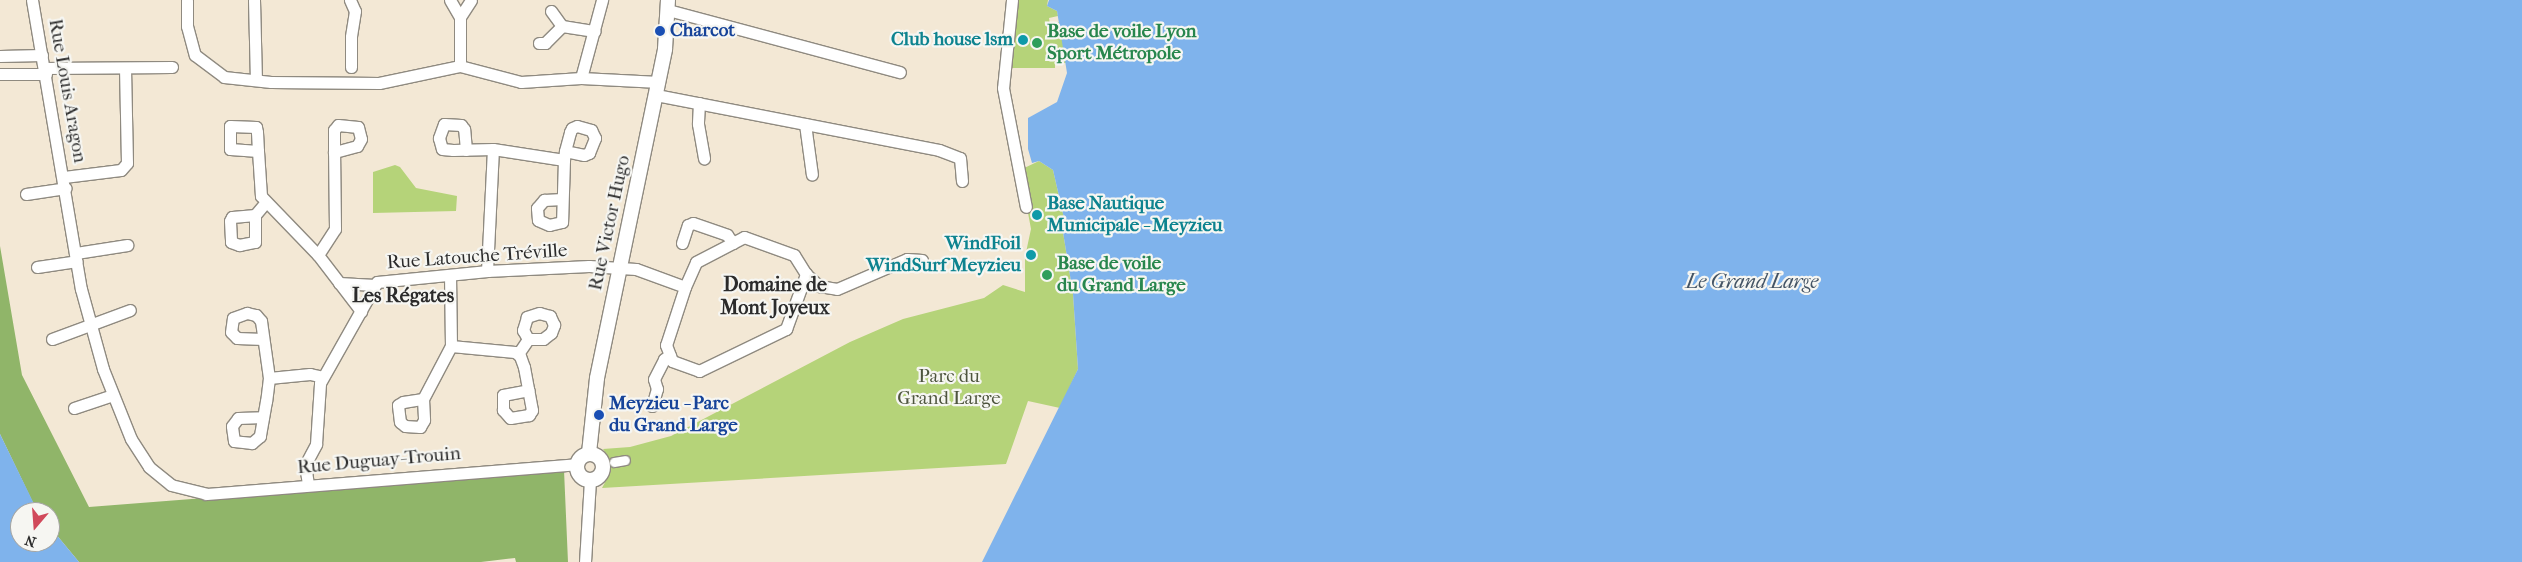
<!DOCTYPE html>
<meta charset="utf-8">
<style>
body{margin:0}
#map{position:relative;width:2522px;height:562px;overflow:hidden;background:#f3e8d5;font-family:"IM FELL French Canon",serif}
div>[style]{position:absolute}
[style*='--x']{left:calc(var(--x)*1px);top:calc(var(--y)*1px);width:calc(var(--w)*1px);rotate:calc(var(--a)*1deg)}
.green>*{inset:0;background:#b5d379}
.forest>*{inset:0;background:#90b569}
.water>*{inset:0;background:#7fb3ec}
.roads{filter:drop-shadow(1px 0 #8f8a80) drop-shadow(-1px 0 #8f8a80) drop-shadow(0 1px #8f8a80) drop-shadow(0 -1px #8f8a80)}
.pedestrian>*{height:9px;margin:-4.5px;padding:0 4.5px;transform-origin:4.5px;border-radius:4.5px;background:#fff}
.minor>*{height:11px;margin:-5.5px;padding:0 5.5px;transform-origin:5.5px;border-radius:5.5px;background:#fff}
.tertiary>*{height:14px;margin:-7px;padding:0 7px;transform-origin:7px;border-radius:7px;background:#fff}
.tertiary>.ring{margin:-7px;padding:0;box-sizing:content-box;background:none;border:14px solid #fff;border-radius:50%}
.dots>*{width:14px;height:14px;translate:-50% -50%;box-sizing:border-box;border:2px solid #f6f6f2;border-radius:50%}
span{translate:-50% -50%;white-space:nowrap;text-align:center;line-height:1.15;-webkit-text-stroke:4.5px #f6f6f2;paint-order:stroke}
.transit-label{font-size:19px;color:#164399;font-weight:700}
.left{translate:0 -50%;text-align:left}
.leisure-label{font-size:19px;color:#27864d;font-weight:700}
.culture-label{font-size:19px;color:#0d838f;font-weight:700}
.right{translate:-100% -50%;text-align:right}
.street-label{font-size:19px;color:#2b2b2b}
.park-label{font-size:19px;color:#4e553e}
.water-label{font-size:20px;color:#445465;font-style:italic}
.neighbourhood-label{font-size:20px;color:#2b2b2b;font-weight:700}
.north{position:absolute;left:10px;top:502px;width:50px;height:50px;box-sizing:border-box;background:#f6f6f2;border:1px solid #a5a5a2;border-radius:50%;rotate:198deg;font-size:14px;font-weight:700;line-height:20px;text-align:center;color:#2b2b2b}
.north::after{content:'';display:block;margin:auto;width:18px;height:22px;background:#d1495b;clip-path:polygon(50% 0,100% 100%,50% 72%,0 100%)}
</style>
<div id="map">
<div class="green">
<i style="clip-path:polygon(1015px 0,1048px 0,1047px 6px,1057px 11px,1058px 16px,1049px 18px,1050px 24px,1059px 22px,1067px 63px,1055px 63px,1055px 68px,1009px 68px)"></i>
<i style="clip-path:polygon(1039px 161px,1053px 170px,1064px 218px,1062px 226px,1073px 294px,1078px 369px,1060px 408px,1028px 401px,1006px 464px,602px 488px,611px 471px,611px 461px,603px 449px,630px 447px,671px 436px,850px 342px,903px 319px,984px 298px,1003px 285px,1025px 292px,1025px 257px,1031px 229px,1020px 170px)"></i>
<i style="clip-path:polygon(395px 165px,400px 167px,416px 188px,457px 196px,456px 211px,373px 213px,373px 172px)"></i>
</div>
<div class="forest">
<i style="clip-path:polygon(0 246px,22px 375px,89px 507px,564px 470px,568px 562px,516px 562px,515px 558px,481px 562px,79px 562px,50px 527px,50px 512px,37px 511px,0 434px)"></i>
</div>
<div class="water">
<i style="clip-path:polygon(1049px 0,2522px 0,2522px 562px,982px 562px,1078px 369px,1073px 294px,1062px 226px,1064px 218px,1053px 170px,1039px 161px,1032px 163px,1028px 149px,1028px 118px,1057px 102px,1067px 73px,1057px 11px,1047px 6px)"></i>
<i style="clip-path:polygon(0 434px,38px 512px,20px 512px,20px 542px,50px 542px,50px 527px,79px 562px,0 562px)"></i>
</div>
<div class="roads">
<div class="pedestrian">
<i style="--x:614;--y:462;--w:11;--a:-10"></i>
</div>
<div class="minor">
<i style="--x:32;--y:0;--w:293;--a:80.4"></i>
<i style="--x:81;--y:289;--w:83;--a:74.6"></i>
<i style="--x:103;--y:369;--w:75;--a:68.2"></i>
<i style="--x:131;--y:439;--w:33;--a:57"></i>
<i style="--x:149;--y:467;--w:28;--a:39"></i>
<i style="--x:171;--y:485;--w:36;--a:14"></i>
<i style="--x:206;--y:494;--w:372;--a:-4.6"></i>
<i style="--x:187;--y:0;--w:26;--a:90"></i>
<i style="--x:187;--y:26;--w:30;--a:75"></i>
<i style="--x:195;--y:55;--w:36;--a:37"></i>
<i style="--x:224;--y:77;--w:47;--a:6.1"></i>
<i style="--x:271;--y:82;--w:108;--a:0.5"></i>
<i style="--x:379;--y:83;--w:83;--a:-11.9"></i>
<i style="--x:460;--y:66;--w:63;--a:14.7"></i>
<i style="--x:521;--y:82;--w:60;--a:-3.8"></i>
<i style="--x:581;--y:78;--w:81;--a:-74.9"></i>
<i style="--x:254;--y:0;--w:80;--a:88.6"></i>
<i style="--x:350;--y:0;--w:12;--a:66"></i>
<i style="--x:355;--y:11;--w:26;--a:99"></i>
<i style="--x:351;--y:37;--w:30;--a:90"></i>
<i style="--x:450;--y:0;--w:20;--a:60"></i>
<i style="--x:460;--y:17;--w:49;--a:90"></i>
<i style="--x:1012;--y:0;--w:88;--a:95.8"></i>
<i style="--x:1003;--y:88;--w:121;--a:79.1"></i>
<i style="--x:668;--y:10;--w:240;--a:15"></i>
<i style="--x:551;--y:11;--w:19;--a:54"></i>
<i style="--x:460;--y:17;--w:20;--a:-57"></i>
<i style="--x:539;--y:43;--w:6;--a:0"></i>
<i style="--x:545;--y:43;--w:24;--a:-45"></i>
<i style="--x:562;--y:26;--w:33;--a:9"></i>
<i style="--x:0;--y:56;--w:42;--a:-1.4"></i>
<i style="--x:45;--y:68;--w:127;--a:-0.5"></i>
<i style="--x:0;--y:74;--w:46;--a:0"></i>
<i style="--x:581;--y:78;--w:78;--a:2.9"></i>
<i style="--x:656;--y:95;--w:288;--a:11"></i>
<i style="--x:939;--y:150;--w:22;--a:21"></i>
<i style="--x:960;--y:158;--w:23;--a:85"></i>
<i style="--x:699;--y:103;--w:21;--a:93"></i>
<i style="--x:698;--y:124;--w:35;--a:80"></i>
<i style="--x:805;--y:124;--w:51;--a:82.2"></i>
<i style="--x:466;--y:150;--w:21;--a:-95"></i>
<i style="--x:464;--y:129;--w:5;--a:-127"></i>
<i style="--x:461;--y:125;--w:17;--a:-177"></i>
<i style="--x:444;--y:124;--w:15;--a:110"></i>
<i style="--x:439;--y:138;--w:11;--a:75"></i>
<i style="--x:442;--y:149;--w:11;--a:5"></i>
<i style="--x:453;--y:150;--w:40;--a:-1.4"></i>
<i style="--x:258;--y:151;--w:28;--a:-176"></i>
<i style="--x:230;--y:149;--w:23;--a:-90"></i>
<i style="--x:230;--y:126;--w:26;--a:2"></i>
<i style="--x:256;--y:127;--w:5;--a:79"></i>
<i style="--x:257;--y:132;--w:19;--a:87"></i>
<i style="--x:258;--y:151;--w:45;--a:86.2"></i>
<i style="--x:261;--y:196;--w:82;--a:46"></i>
<i style="--x:318;--y:255;--w:71;--a:52.5"></i>
<i style="--x:564;--y:160;--w:9;--a:-84"></i>
<i style="--x:565;--y:151;--w:20;--a:-75"></i>
<i style="--x:570;--y:132;--w:4;--a:-63"></i>
<i style="--x:572;--y:128;--w:5;--a:-22"></i>
<i style="--x:577;--y:126;--w:15;--a:16"></i>
<i style="--x:591;--y:130;--w:9;--a:63"></i>
<i style="--x:595;--y:138;--w:16;--a:112"></i>
<i style="--x:589;--y:153;--w:5;--a:158"></i>
<i style="--x:584;--y:155;--w:19;--a:-168"></i>
<i style="--x:64;--y:177;--w:57;--a:-7"></i>
<i style="--x:121;--y:170;--w:9;--a:-49"></i>
<i style="--x:127;--y:163;--w:94;--a:-91.2"></i>
<i style="--x:26;--y:194;--w:40;--a:-8.5"></i>
<i style="--x:255;--y:215;--w:23;--a:175"></i>
<i style="--x:232;--y:217;--w:4;--a:117"></i>
<i style="--x:230;--y:221;--w:21;--a:87"></i>
<i style="--x:231;--y:242;--w:9;--a:21"></i>
<i style="--x:239;--y:245;--w:16;--a:-11"></i>
<i style="--x:255;--y:242;--w:27;--a:-90"></i>
<i style="--x:255;--y:215;--w:17;--a:-50"></i>
<i style="--x:682;--y:243;--w:19;--a:-72"></i>
<i style="--x:688;--y:225;--w:5;--a:-22"></i>
<i style="--x:693;--y:223;--w:36;--a:19"></i>
<i style="--x:727;--y:235;--w:10;--a:53"></i>
<i style="--x:76;--y:253;--w:52;--a:-8.9"></i>
<i style="--x:318;--y:255;--w:31;--a:-57"></i>
<i style="--x:335;--y:229;--w:77;--a:-90.7"></i>
<i style="--x:334;--y:152;--w:22;--a:-90"></i>
<i style="--x:334;--y:130;--w:6;--a:-51"></i>
<i style="--x:338;--y:125;--w:20;--a:6"></i>
<i style="--x:358;--y:127;--w:12;--a:76"></i>
<i style="--x:361;--y:139;--w:8;--a:120"></i>
<i style="--x:357;--y:146;--w:24;--a:165"></i>
<i style="--x:37;--y:267;--w:40;--a:-8.5"></i>
<i style="--x:487;--y:271;--w:122;--a:-87.2"></i>
<i style="--x:493;--y:149;--w:72;--a:8.8"></i>
<i style="--x:564;--y:160;--w:62;--a:91.8"></i>
<i style="--x:562;--y:222;--w:13;--a:167"></i>
<i style="--x:549;--y:225;--w:12;--a:-156"></i>
<i style="--x:538;--y:220;--w:12;--a:-95"></i>
<i style="--x:537;--y:208;--w:11;--a:-49"></i>
<i style="--x:544;--y:200;--w:18;--a:-3"></i>
<i style="--x:339;--y:283;--w:36;--a:3"></i>
<i style="--x:685;--y:287;--w:61;--a:108.1"></i>
<i style="--x:666;--y:345;--w:17;--a:69"></i>
<i style="--x:672;--y:361;--w:29;--a:20"></i>
<i style="--x:699;--y:371;--w:97;--a:-25.8"></i>
<i style="--x:786;--y:329;--w:59;--a:-70"></i>
<i style="--x:52;--y:339;--w:83;--a:-20.4"></i>
<i style="--x:263;--y:339;--w:26;--a:-178"></i>
<i style="--x:237;--y:338;--w:8;--a:-135"></i>
<i style="--x:231;--y:332;--w:14;--a:-82"></i>
<i style="--x:233;--y:318;--w:15;--a:-20"></i>
<i style="--x:247;--y:313;--w:9;--a:13"></i>
<i style="--x:256;--y:315;--w:8;--a:50"></i>
<i style="--x:261;--y:321;--w:58;--a:82"></i>
<i style="--x:269;--y:378;--w:23;--a:97"></i>
<i style="--x:266;--y:401;--w:36;--a:100"></i>
<i style="--x:260;--y:436;--w:11;--a:139"></i>
<i style="--x:252;--y:443;--w:18;--a:-174"></i>
<i style="--x:234;--y:441;--w:15;--a:-98"></i>
<i style="--x:232;--y:426;--w:10;--a:-53"></i>
<i style="--x:238;--y:418;--w:25;--a:-2"></i>
<i style="--x:451;--y:346;--w:64;--a:5.4"></i>
<i style="--x:515;--y:352;--w:6;--a:39"></i>
<i style="--x:520;--y:356;--w:12;--a:70"></i>
<i style="--x:524;--y:367;--w:44;--a:79.5"></i>
<i style="--x:532;--y:410;--w:6;--a:121"></i>
<i style="--x:529;--y:415;--w:19;--a:171"></i>
<i style="--x:510;--y:418;--w:11;--a:-131"></i>
<i style="--x:503;--y:410;--w:15;--a:-90"></i>
<i style="--x:503;--y:395;--w:26;--a:-11"></i>
<i style="--x:518;--y:354;--w:18;--a:-56"></i>
<i style="--x:528;--y:339;--w:15;--a:0"></i>
<i style="--x:543;--y:339;--w:10;--a:-37"></i>
<i style="--x:551;--y:333;--w:9;--a:-69"></i>
<i style="--x:554;--y:325;--w:10;--a:-114"></i>
<i style="--x:550;--y:316;--w:11;--a:-165"></i>
<i style="--x:539;--y:313;--w:13;--a:162"></i>
<i style="--x:527;--y:317;--w:14;--a:107"></i>
<i style="--x:523;--y:330;--w:10;--a:61"></i>
<i style="--x:269;--y:378;--w:41;--a:-5.6"></i>
<i style="--x:310;--y:374;--w:13;--a:13"></i>
<i style="--x:423;--y:399;--w:21;--a:87"></i>
<i style="--x:424;--y:420;--w:8;--a:120"></i>
<i style="--x:420;--y:427;--w:15;--a:-176"></i>
<i style="--x:405;--y:426;--w:6;--a:-141"></i>
<i style="--x:400;--y:422;--w:17;--a:-97"></i>
<i style="--x:398;--y:405;--w:6;--a:-31"></i>
<i style="--x:403;--y:402;--w:20;--a:-9"></i>
<i style="--x:423;--y:399;--w:60;--a:-62.2"></i>
<i style="--x:451;--y:346;--w:69;--a:-90.8"></i>
<i style="--x:652;--y:406;--w:18;--a:-74"></i>
<i style="--x:657;--y:389;--w:10;--a:-107"></i>
<i style="--x:654;--y:379;--w:22;--a:-63"></i>
<i style="--x:664;--y:359;--w:7;--a:-34"></i>
<i style="--x:74;--y:408;--w:41;--a:-18.4"></i>
<i style="--x:308;--y:484;--w:19;--a:-99"></i>
<i style="--x:305;--y:465;--w:24;--a:-62"></i>
<i style="--x:316;--y:444;--w:61;--a:-86.2"></i>
<i style="--x:320;--y:383;--w:116;--a:-60.6"></i>
<i style="--x:377;--y:282;--w:111;--a:-5.7"></i>
<i style="--x:487;--y:271;--w:102;--a:-2.8"></i>
<i style="--x:589;--y:266;--w:47;--a:3.7"></i>
<i style="--x:636;--y:269;--w:52;--a:20.2"></i>
<i style="--x:685;--y:287;--w:27;--a:-66"></i>
<i style="--x:696;--y:262;--w:54;--a:-27.5"></i>
<i style="--x:744;--y:237;--w:53;--a:19.8"></i>
<i style="--x:794;--y:255;--w:22;--a:58"></i>
<i style="--x:806;--y:274;--w:18;--a:43"></i>
<i style="--x:819;--y:286;--w:18;--a:9"></i>
<i style="--x:837;--y:289;--w:76;--a:-23.2"></i>
<i style="--x:907;--y:259;--w:15;--a:4"></i>
<i style="--x:585;--y:562;--w:82;--a:-86.5"></i>
</div>
<div class="tertiary">
<i style="--x:589;--y:453;--w:75;--a:-83.9"></i>
<i style="--x:597;--y:378;--w:336;--a:-78.3"></i>
<i style="--x:665;--y:49;--w:49;--a:-86.5"></i>
<i class="ring" style="left:577px;top:454px;width:12px;height:12px"></i>
</div>
</div>
<div class="dots">
<i style="left:660px;top:31px;background:#1a4fb4"></i>
<i style="left:1023px;top:40px;background:#0f9aa8"></i>
<i style="left:1037px;top:43px;background:#2e9e5b"></i>
<i style="left:1037px;top:215px;background:#0f9aa8"></i>
<i style="left:1031px;top:255px;background:#0f9aa8"></i>
<i style="left:1047px;top:275px;background:#2e9e5b"></i>
<i style="left:599px;top:415px;background:#1a4fb4"></i>
</div>
<div class="transit-label">
<span class="left" style="left:670px;top:31px">Charcot</span>
<span class="left" style="left:609px;top:415px">Meyzieu - Parc<br>du Grand Large</span>
</div>
<div class="leisure-label">
<span class="left" style="left:1047px;top:43px">Base de voile Lyon<br>Sport Métropole</span>
<span class="left" style="left:1057px;top:275px">Base de voile<br>du Grand Large</span>
</div>
<div class="culture-label">
<span class="right" style="left:1013px;top:40px">Club house lsm</span>
<span class="left" style="left:1047px;top:215px">Base Nautique<br>Municipale - Meyzieu</span>
<span class="right" style="left:1021px;top:255px">WindFoil<br>WindSurf Meyzieu</span>
</div>
<div class="street-label">
<span style="left:67px;top:91px;rotate:80deg">Rue Louis Aragon</span>
<span style="left:610px;top:223px;rotate:-78deg">Rue Victor Hugo</span>
<span style="left:477px;top:257px;rotate:-4deg">Rue Latouche Tréville</span>
<span style="left:379px;top:461px;rotate:-5deg">Rue Duguay-Trouin</span>
</div>
<div class="park-label">
<span style="left:949px;top:388px">Parc du<br>Grand Large</span>
</div>
<div class="water-label">
<span style="left:1752px;top:281px">Le Grand Large</span>
</div>
<div class="neighbourhood-label">
<span style="left:775px;top:296px">Domaine de<br>Mont Joyeux</span>
<span style="left:403px;top:295px">Les Régates</span>
</div>
<div class="north">N</div>
</div>
